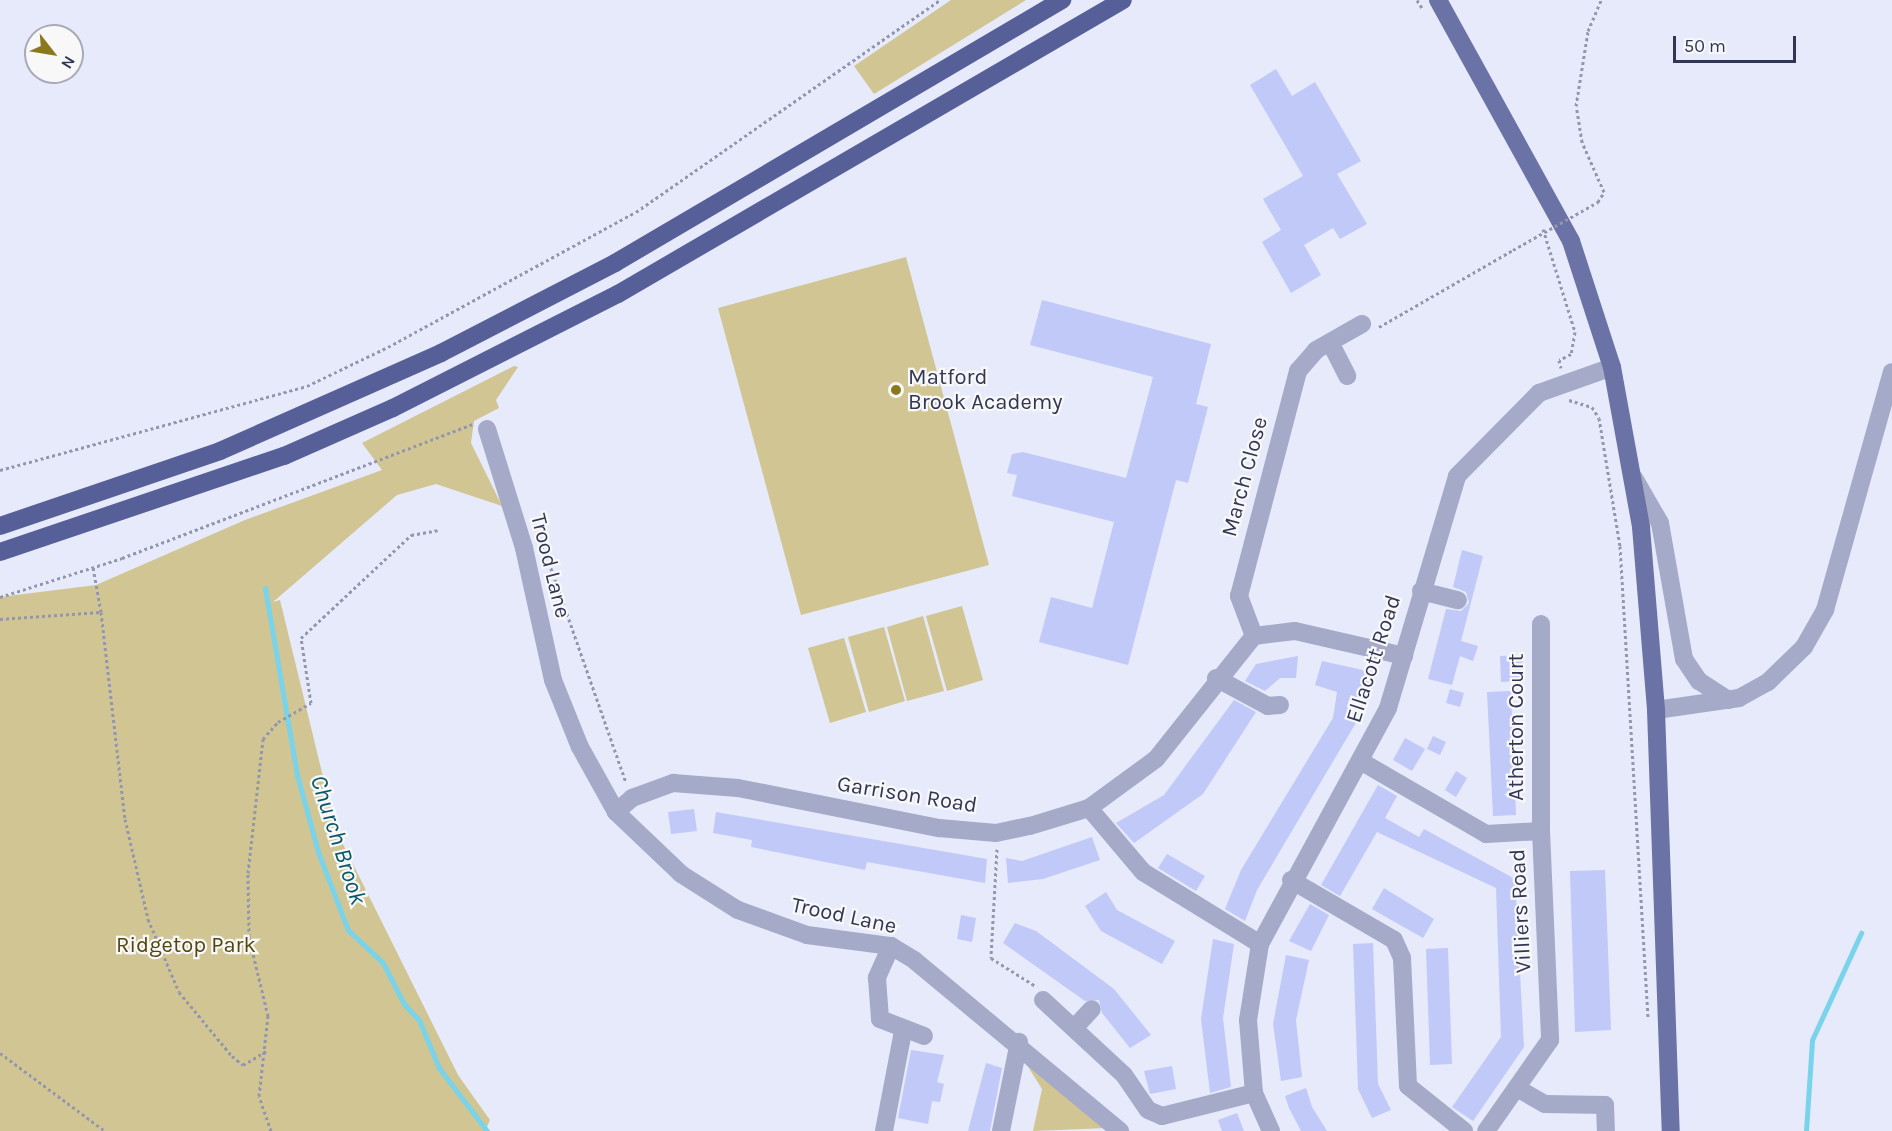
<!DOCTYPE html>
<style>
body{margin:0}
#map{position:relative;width:1892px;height:1131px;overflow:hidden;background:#e6eafa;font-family:Karla,sans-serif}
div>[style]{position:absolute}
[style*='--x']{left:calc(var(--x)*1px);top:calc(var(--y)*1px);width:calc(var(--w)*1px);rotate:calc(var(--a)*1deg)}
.green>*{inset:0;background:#d0c593}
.stream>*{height:5px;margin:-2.5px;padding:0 2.5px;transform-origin:2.5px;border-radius:2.5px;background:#78d3eb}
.building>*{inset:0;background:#c1c9f8}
.path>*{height:3px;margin-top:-1.5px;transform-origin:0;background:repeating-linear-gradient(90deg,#9397ae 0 3px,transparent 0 6px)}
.minor>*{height:18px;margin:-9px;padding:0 9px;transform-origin:9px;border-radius:9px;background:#a4aac7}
.major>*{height:18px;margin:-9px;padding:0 9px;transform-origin:9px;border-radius:9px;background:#6b73a6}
.highway>*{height:18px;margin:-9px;padding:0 9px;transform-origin:9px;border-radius:9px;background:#575f99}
.path-bridge>*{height:3px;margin-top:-1.5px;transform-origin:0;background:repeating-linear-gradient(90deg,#9397ae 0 3px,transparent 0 6px)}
.dots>*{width:16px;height:16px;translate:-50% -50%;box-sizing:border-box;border:3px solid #f8f8f8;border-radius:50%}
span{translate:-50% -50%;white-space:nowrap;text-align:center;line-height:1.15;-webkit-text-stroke:4.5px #f8f8f8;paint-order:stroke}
.poi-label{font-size:22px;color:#323655}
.left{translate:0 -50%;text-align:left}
.street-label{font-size:22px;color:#323655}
.park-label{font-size:22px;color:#51460d}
.water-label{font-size:24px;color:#065869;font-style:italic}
.north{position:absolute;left:24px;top:24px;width:60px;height:60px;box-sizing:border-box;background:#f8f8f8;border:2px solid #a9aab7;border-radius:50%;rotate:121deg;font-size:16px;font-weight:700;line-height:24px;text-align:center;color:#323655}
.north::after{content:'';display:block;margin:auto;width:21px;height:27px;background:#8a781c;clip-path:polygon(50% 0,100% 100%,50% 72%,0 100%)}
.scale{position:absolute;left:1673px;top:36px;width:123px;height:27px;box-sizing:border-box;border:3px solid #323655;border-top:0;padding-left:8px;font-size:18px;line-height:21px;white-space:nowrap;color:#323655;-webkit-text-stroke:4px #f8f8f8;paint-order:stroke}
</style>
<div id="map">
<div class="green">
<i style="clip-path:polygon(951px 0,1026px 0,874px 94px,854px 66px)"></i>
<i style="clip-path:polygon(906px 257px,989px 565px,801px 615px,718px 308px)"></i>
<i style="clip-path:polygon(514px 366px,518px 367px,496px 400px,499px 408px,474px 421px,471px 443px,502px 506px,436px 484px,397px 495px,273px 602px,280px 600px,336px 830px,458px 1075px,490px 1120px,485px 1131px,0 1131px,0 597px,96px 585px,245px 520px,382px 470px,362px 443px)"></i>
<i style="clip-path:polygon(962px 606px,983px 680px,947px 691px,926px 616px)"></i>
<i style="clip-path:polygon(923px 616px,944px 691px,907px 701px,887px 627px)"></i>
<i style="clip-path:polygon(884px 627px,905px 701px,869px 712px,848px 637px)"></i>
<i style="clip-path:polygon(844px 638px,866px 712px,830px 723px,808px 648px)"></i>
<i style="clip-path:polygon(1020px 1054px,1107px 1128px,1033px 1131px,1042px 1089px)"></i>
</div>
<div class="stream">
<i style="--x:265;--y:588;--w:190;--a:80.3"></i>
<i style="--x:297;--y:775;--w:80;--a:74.7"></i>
<i style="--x:318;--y:852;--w:84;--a:69"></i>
<i style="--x:348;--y:930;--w:48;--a:43.3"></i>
<i style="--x:383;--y:963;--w:46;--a:62.9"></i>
<i style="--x:404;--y:1004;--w:22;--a:47"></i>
<i style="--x:419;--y:1020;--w:52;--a:67.4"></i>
<i style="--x:439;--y:1068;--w:79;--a:52.7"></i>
<i style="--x:1806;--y:1131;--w:91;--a:-86.2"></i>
<i style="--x:1812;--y:1040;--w:118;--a:-65.4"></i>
</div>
<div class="building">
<i style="clip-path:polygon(1276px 69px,1292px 96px,1315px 82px,1361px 161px,1337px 174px,1367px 224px,1340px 239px,1333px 228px,1304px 245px,1321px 275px,1291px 293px,1262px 242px,1281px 230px,1263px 199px,1303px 176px,1250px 85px)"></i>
<i style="clip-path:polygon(1042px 300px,1211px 344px,1196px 404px,1208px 407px,1188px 483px,1176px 480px,1128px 665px,1039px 642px,1051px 597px,1092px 608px,1114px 522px,1012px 496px,1017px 475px,1007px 473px,1012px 454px,1023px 452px,1126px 478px,1153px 377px,1030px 345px)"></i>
<i style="clip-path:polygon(1462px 550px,1483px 556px,1461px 641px,1478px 646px,1473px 661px,1460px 656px,1452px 685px,1428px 679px,1446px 609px,1461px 611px,1469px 603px,1466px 592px,1453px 587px)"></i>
<i style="clip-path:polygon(1522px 655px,1523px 681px,1501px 682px,1500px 656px)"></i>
<i style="clip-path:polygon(1298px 656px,1296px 678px,1280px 678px,1265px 691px,1245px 681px,1256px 664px)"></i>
<i style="clip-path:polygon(1322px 661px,1376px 673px,1367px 704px,1257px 890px,1245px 921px,1225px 909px,1241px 870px,1333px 718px,1337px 692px,1315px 685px)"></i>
<i style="clip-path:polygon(1450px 689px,1464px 693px,1460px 707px,1446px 703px)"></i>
<i style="clip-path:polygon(1511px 691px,1516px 815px,1493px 816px,1487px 692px)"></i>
<i style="clip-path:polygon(1234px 700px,1256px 712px,1203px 794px,1134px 843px,1116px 823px,1164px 795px)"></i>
<i style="clip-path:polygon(1433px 736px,1446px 742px,1440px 755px,1427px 749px)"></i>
<i style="clip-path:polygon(1405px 738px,1425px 749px,1412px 771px,1393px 760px)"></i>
<i style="clip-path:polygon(1456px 771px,1467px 778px,1456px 797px,1445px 790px)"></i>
<i style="clip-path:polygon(1378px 785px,1397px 796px,1385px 818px,1419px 837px,1424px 829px,1515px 879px,1524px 1047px,1473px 1121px,1452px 1107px,1501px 1037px,1496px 888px,1377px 832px,1340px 896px,1321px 885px)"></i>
<i style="clip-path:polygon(694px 809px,697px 831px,671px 834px,668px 812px)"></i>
<i style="clip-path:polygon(716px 812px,987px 859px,985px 883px,867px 862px,865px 870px,751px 847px,752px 840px,713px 833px)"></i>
<i style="clip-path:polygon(1092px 837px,1100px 860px,1043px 879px,1008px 883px,1006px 858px,1022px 861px)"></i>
<i style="clip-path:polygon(1167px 854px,1205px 876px,1196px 891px,1158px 868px)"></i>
<i style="clip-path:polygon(1605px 870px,1611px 1030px,1575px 1032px,1570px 871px)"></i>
<i style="clip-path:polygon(1384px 888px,1434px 919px,1423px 938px,1372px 909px)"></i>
<i style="clip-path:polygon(1106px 892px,1117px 910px,1175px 941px,1162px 964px,1101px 931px,1085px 906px)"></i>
<i style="clip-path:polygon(1310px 904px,1329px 915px,1311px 951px,1289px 941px)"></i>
<i style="clip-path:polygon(961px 915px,976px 918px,972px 942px,957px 939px)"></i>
<i style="clip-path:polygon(1015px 923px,1036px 931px,1114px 989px,1151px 1035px,1130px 1048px,1102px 1013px,1099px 1000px,1085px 1001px,1003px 943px)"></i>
<i style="clip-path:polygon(1213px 939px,1234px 944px,1223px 1018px,1231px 1087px,1210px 1093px,1201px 1019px)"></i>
<i style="clip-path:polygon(1373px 943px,1378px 1084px,1391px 1110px,1372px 1118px,1358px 1089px,1353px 944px)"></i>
<i style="clip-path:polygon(1448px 948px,1452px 1064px,1430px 1065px,1426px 949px)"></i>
<i style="clip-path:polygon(1286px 955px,1309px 960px,1296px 1020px,1302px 1077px,1281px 1081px,1273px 1024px)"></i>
<i style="clip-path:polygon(911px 1050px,944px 1055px,937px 1082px,944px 1084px,940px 1102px,932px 1101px,928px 1124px,898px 1118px)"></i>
<i style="clip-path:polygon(986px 1063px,1002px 1068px,990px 1131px,968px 1131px)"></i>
<i style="clip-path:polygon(1172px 1066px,1176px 1089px,1150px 1094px,1144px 1071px)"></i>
<i style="clip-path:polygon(1306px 1088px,1312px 1107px,1327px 1131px,1301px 1131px,1289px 1108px,1285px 1096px)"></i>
<i style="clip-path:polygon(1237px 1113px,1244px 1131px,1222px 1131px,1218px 1120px)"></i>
</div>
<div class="path">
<i style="--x:1417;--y:0;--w:9;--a:58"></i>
<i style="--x:1598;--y:202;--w:12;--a:-59"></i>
<i style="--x:1604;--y:192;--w:55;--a:-113.7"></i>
<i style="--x:1582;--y:142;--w:36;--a:-99"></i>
<i style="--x:1576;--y:106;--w:76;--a:-80.9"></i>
<i style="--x:1588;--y:31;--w:34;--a:-67"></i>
<i style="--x:1543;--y:229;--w:108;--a:72.7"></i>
<i style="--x:1575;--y:332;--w:22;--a:100"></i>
<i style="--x:1571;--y:354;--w:13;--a:153"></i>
<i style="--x:1559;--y:360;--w:8;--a:76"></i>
<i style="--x:1379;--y:327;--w:155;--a:-29.9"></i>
<i style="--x:1569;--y:400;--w:24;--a:17"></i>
<i style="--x:1592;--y:407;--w:13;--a:58"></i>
<i style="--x:1599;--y:418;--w:130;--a:80.7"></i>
<i style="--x:1620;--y:546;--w:473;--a:86.6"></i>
<i style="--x:0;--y:470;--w:318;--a:-15.3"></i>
<i style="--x:307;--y:386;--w:90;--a:-25.7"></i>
<i style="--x:388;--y:347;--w:282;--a:-28.6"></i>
<i style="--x:636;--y:212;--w:371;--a:-34.9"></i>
<i style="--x:539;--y:534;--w:263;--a:70.7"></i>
<i style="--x:0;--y:597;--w:128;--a:-17.7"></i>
<i style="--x:122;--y:558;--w:375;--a:-20.9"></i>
<i style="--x:101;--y:612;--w:208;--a:83.4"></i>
<i style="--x:125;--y:819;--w:103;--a:77"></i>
<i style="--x:148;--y:919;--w:79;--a:67"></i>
<i style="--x:179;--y:992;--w:83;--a:50.4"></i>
<i style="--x:232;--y:1056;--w:14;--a:39"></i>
<i style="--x:243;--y:1065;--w:27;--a:-31"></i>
<i style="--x:0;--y:619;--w:101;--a:-4"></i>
<i style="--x:101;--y:612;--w:46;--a:-100.1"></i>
<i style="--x:997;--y:849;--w:109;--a:93.2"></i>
<i style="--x:991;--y:958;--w:54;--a:32.2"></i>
<i style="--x:0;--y:1053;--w:131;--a:36.6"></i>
<i style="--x:271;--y:1131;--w:37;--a:-109"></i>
<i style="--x:259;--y:1096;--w:81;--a:-83.6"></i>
<i style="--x:268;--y:1016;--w:81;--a:-103.5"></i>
<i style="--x:249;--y:937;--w:64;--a:-90.9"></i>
<i style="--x:248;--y:873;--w:135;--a:-83.6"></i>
<i style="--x:263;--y:739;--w:23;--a:-49"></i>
<i style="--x:278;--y:722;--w:38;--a:-30"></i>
<i style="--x:311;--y:703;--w:66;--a:-98.7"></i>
<i style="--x:301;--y:638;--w:151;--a:-43.1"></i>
<i style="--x:411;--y:535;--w:27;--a:-10"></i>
</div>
<div class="minor">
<i style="--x:1331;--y:344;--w:36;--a:63"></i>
<i style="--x:487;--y:429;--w:125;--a:72.7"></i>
<i style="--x:524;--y:548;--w:135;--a:77.6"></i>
<i style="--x:553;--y:680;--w:72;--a:68.1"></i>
<i style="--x:580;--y:747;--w:74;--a:61"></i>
<i style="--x:616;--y:812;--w:90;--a:43.6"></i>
<i style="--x:681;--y:874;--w:67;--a:32.3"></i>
<i style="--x:738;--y:910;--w:73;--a:19.9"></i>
<i style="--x:807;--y:935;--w:85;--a:7.5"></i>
<i style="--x:891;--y:946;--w:27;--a:31"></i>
<i style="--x:914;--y:960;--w:268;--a:39.7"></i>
<i style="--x:1634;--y:478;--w:52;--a:60"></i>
<i style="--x:1660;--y:523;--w:138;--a:80"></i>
<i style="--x:1684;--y:659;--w:27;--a:56"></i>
<i style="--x:1699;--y:681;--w:35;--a:33"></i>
<i style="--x:1421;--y:591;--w:38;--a:14"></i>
<i style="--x:1541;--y:624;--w:207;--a:90"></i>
<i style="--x:1254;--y:636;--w:43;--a:-110.6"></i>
<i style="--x:1239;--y:596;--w:233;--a:-75.3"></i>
<i style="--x:1298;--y:371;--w:28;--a:-49"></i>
<i style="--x:1316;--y:350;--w:53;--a:-29.5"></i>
<i style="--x:1216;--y:678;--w:59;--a:28.3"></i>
<i style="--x:1268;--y:706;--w:12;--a:-5"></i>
<i style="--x:1656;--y:710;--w:84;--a:-8.2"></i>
<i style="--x:1739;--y:698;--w:33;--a:-29"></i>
<i style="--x:1768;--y:682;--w:50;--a:-44.2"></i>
<i style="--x:1804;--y:647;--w:43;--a:-60.4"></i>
<i style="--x:1825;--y:610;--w:247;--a:-74.3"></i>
<i style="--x:1362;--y:762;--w:143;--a:30.1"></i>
<i style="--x:1486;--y:834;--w:55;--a:-3.1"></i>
<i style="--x:1541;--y:831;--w:209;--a:87.5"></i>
<i style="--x:1550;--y:1040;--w:111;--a:125.1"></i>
<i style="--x:1089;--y:808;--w:84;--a:49.8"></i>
<i style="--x:1143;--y:872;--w:137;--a:31.6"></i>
<i style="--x:616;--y:812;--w:21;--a:-41"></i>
<i style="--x:632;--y:798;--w:44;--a:-20.1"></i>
<i style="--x:673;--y:783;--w:65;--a:4.4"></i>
<i style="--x:738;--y:788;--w:205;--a:11.3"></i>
<i style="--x:939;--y:828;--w:57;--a:5"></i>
<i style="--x:996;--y:833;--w:35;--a:-12"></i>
<i style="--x:1030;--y:826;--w:62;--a:-17"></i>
<i style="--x:1089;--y:808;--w:83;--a:-36.2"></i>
<i style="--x:1156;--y:759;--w:157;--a:-51.5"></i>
<i style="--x:1254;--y:636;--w:41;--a:-7"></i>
<i style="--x:1295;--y:631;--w:112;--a:12.9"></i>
<i style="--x:1291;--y:880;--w:119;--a:30.2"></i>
<i style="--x:1394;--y:940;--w:20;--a:66"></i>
<i style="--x:1402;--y:958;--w:128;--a:87.3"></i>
<i style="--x:1408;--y:1086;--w:72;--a:38.8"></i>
<i style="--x:891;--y:946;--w:35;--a:114"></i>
<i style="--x:877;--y:978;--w:41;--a:85.8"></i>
<i style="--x:880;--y:1019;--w:47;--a:21.1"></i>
<i style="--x:1043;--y:1000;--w:110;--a:42.8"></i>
<i style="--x:1124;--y:1075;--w:42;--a:55.6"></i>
<i style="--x:1148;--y:1110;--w:15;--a:23"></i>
<i style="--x:1162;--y:1116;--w:95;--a:-14"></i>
<i style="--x:1076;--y:1026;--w:23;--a:-47"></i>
<i style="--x:1517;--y:1088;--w:32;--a:30"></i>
<i style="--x:1545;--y:1104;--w:60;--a:1"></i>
<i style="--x:1605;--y:1105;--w:26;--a:88"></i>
<i style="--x:884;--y:1131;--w:102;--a:-79.2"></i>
<i style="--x:1001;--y:1131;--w:91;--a:-78.6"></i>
<i style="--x:1271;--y:1131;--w:42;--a:-114.1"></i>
<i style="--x:1254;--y:1093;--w:73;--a:-94.7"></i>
<i style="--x:1248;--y:1020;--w:77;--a:-81"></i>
<i style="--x:1260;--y:944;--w:268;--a:-61.5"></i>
<i style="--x:1388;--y:708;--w:242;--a:-73.4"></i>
<i style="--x:1457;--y:476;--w:117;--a:-45.3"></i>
<i style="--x:1539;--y:393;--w:77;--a:-19.6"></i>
</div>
<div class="major">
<i style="--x:1438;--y:0;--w:275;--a:61.1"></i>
<i style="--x:1571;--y:241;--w:133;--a:72"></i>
<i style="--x:1612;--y:367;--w:163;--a:79.7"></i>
<i style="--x:1641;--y:527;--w:184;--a:85.3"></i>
<i style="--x:1656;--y:710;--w:421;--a:88"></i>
</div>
<div class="highway">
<i style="--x:0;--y:526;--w:232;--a:-18.8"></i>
<i style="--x:220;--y:451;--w:242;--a:-23.9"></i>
<i style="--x:441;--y:353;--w:196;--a:-27.3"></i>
<i style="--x:615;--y:263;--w:519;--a:-30.47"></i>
<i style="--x:0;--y:552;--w:300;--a:-18.7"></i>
<i style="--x:284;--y:456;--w:119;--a:-23.8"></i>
<i style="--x:393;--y:408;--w:252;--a:-26.9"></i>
<i style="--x:618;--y:294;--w:584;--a:-30.21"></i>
</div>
<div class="path-bridge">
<i style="--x:1513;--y:250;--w:98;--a:-29.5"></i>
</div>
<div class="dots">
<i style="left:896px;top:390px;background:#8a781c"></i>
</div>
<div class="poi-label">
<span class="left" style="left:908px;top:390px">Matford<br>Brook Academy</span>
</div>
<div class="street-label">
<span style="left:1245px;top:477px;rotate:-75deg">March Close</span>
<span style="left:550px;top:566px;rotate:76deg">Trood Lane</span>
<span style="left:1374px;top:659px;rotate:-72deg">Ellacott Road</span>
<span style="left:1517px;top:727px;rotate:-90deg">Atherton Court</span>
<span style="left:907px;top:795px;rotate:9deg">Garrison Road</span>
<span style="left:1521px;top:911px;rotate:-93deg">Villiers Road</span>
<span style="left:844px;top:916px;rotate:12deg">Trood Lane</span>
</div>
<div class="park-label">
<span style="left:186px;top:946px">Ridgetop Park</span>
</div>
<div class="water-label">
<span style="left:338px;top:840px;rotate:72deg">Church Brook</span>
</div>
<div class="north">N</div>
<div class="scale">50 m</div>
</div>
